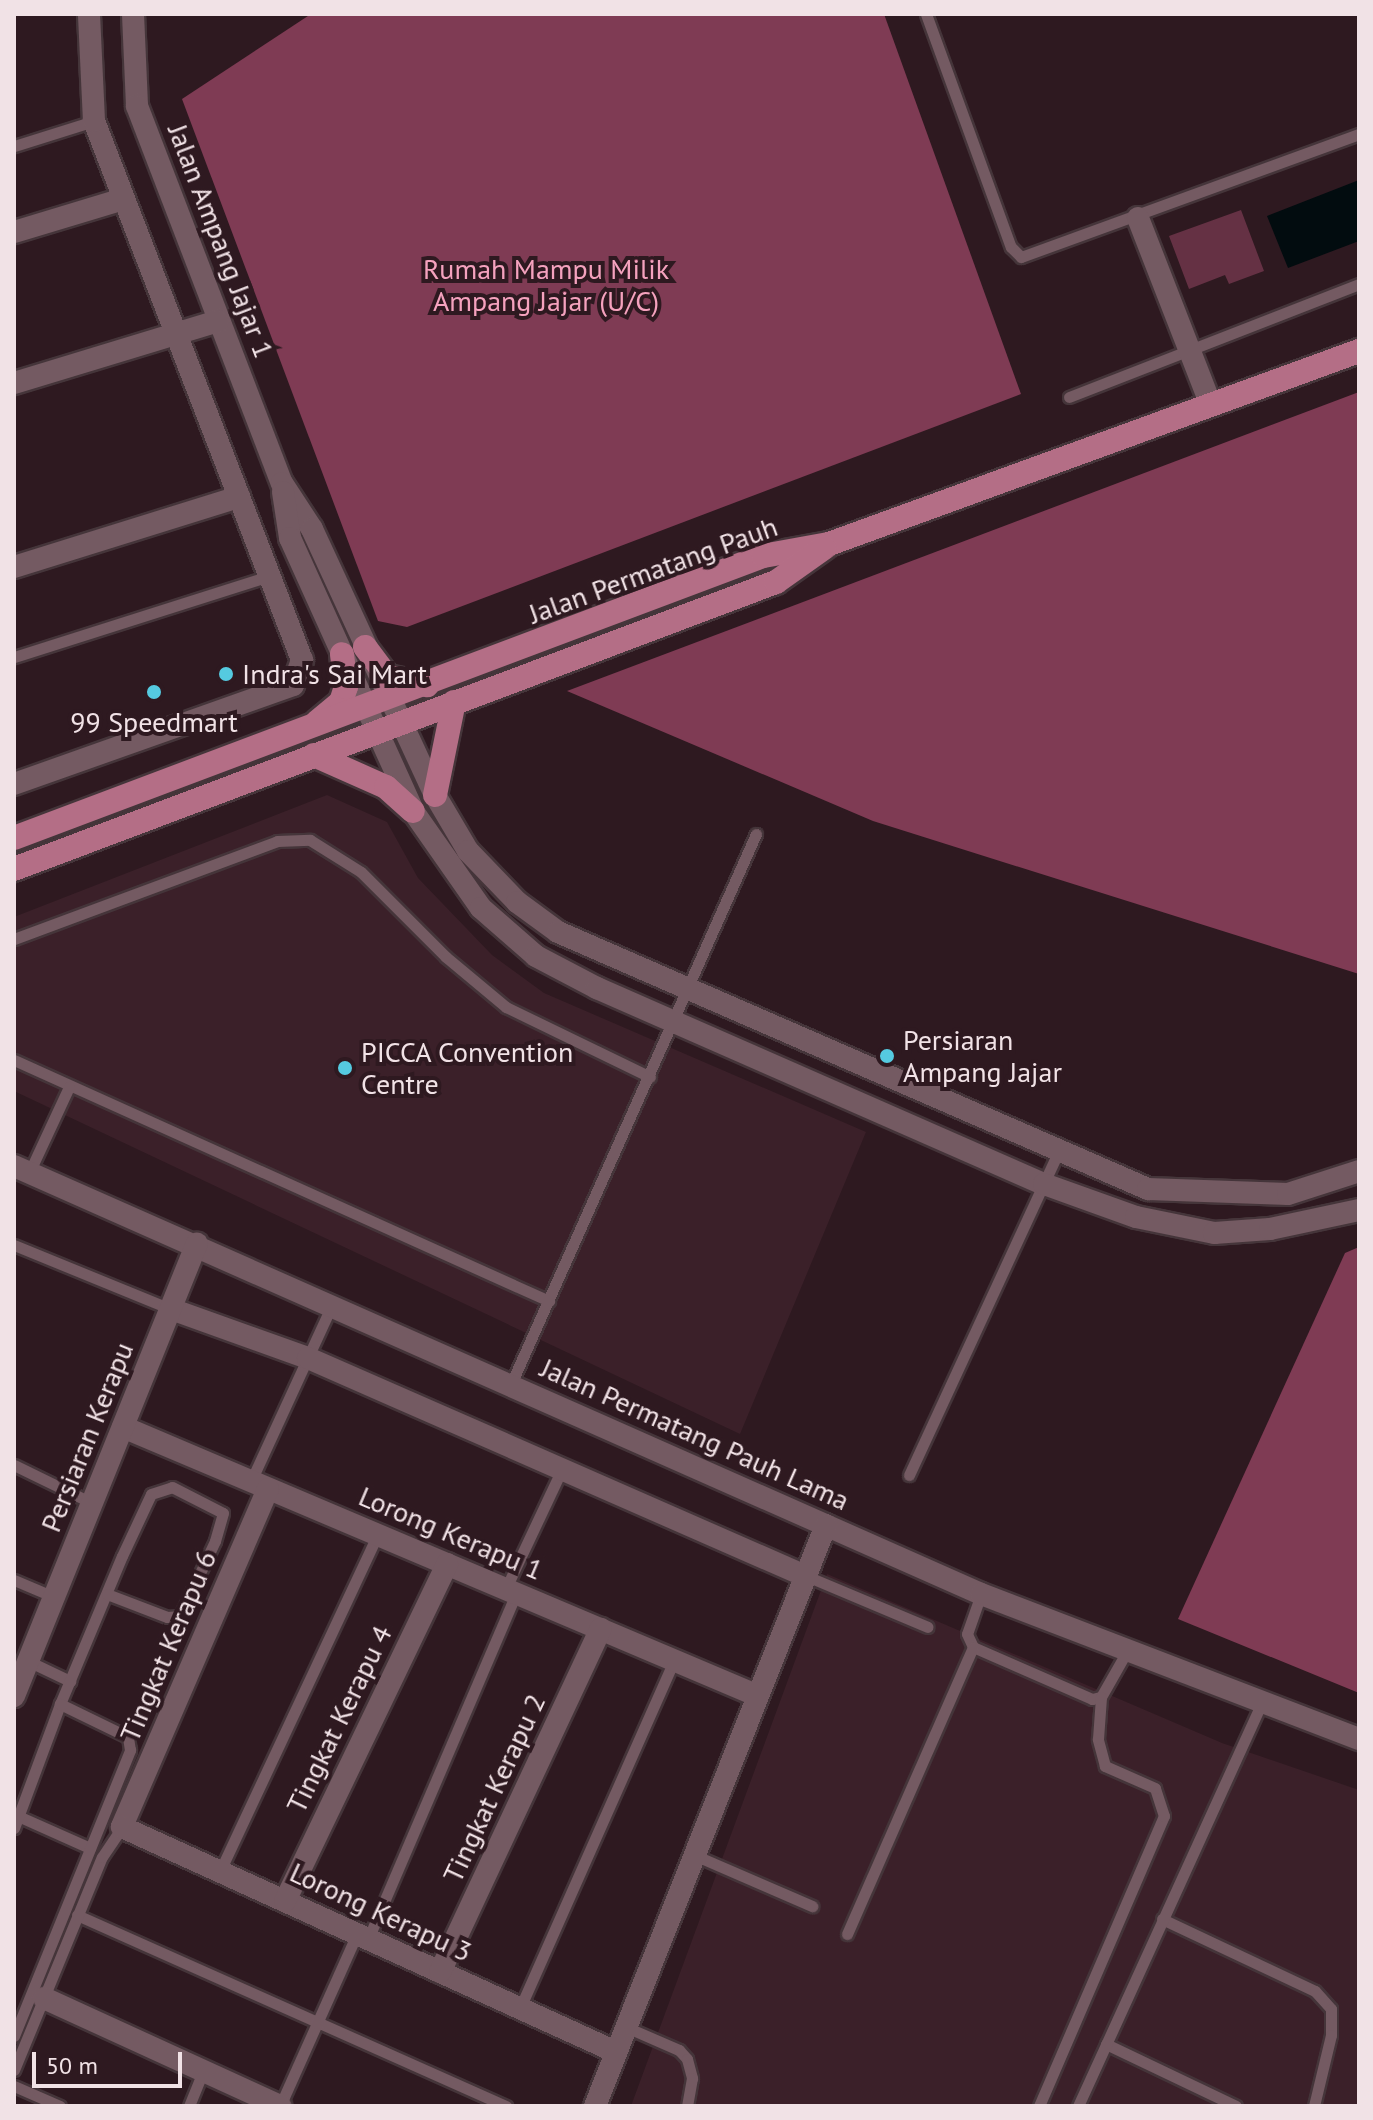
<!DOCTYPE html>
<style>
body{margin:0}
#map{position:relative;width:1373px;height:2120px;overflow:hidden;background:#2e1920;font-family:"PT Sans",sans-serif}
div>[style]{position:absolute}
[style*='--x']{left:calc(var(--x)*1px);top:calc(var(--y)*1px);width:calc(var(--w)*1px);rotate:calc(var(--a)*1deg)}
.built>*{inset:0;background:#3b2029}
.green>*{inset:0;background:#653144}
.forest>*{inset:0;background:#7f3b54}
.water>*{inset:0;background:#020c0f}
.roads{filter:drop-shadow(2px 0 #45353a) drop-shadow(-2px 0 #45353a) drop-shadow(0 2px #45353a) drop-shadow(0 -2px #45353a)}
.service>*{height:11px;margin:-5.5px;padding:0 5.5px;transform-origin:5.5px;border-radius:5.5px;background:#745a62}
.minor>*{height:22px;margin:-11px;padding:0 11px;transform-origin:11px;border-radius:11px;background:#745a62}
.primary>*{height:24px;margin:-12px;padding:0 12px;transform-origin:12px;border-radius:12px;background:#b46e86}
.dots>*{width:22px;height:22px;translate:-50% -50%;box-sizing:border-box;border:4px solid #2e1920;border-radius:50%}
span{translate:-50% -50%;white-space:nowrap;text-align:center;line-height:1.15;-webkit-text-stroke:8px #2e1920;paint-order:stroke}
.street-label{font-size:28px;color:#f1e2e6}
.park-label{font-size:28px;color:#f5a2be}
.poi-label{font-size:28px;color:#f1e2e6}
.left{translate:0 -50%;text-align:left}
.frame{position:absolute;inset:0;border:16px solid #f1e2e6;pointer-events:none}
.scale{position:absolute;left:32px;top:2052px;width:150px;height:36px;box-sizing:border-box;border:4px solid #f1e2e6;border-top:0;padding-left:10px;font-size:24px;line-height:28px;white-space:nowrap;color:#f1e2e6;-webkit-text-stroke:6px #2e1920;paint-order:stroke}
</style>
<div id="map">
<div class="built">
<i style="clip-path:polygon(327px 795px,387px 822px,418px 878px,492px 955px,544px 993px,866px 1132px,740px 1434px,14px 1091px,14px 917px)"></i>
<i style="clip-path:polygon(827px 1574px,1222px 1743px,1359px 1790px,1359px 2106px,631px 2106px)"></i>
</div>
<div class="green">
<i style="clip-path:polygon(1241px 210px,1264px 271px,1229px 284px,1225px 275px,1189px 289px,1169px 236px)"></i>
</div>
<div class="forest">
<i style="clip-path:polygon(311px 14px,884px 14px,1021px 394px,407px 627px,378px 621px,182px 99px)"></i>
<i style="clip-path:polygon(1359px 392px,1359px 974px,873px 821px,567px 691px)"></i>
<i style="clip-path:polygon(1359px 1247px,1359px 1693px,1178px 1619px,1345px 1253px)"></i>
</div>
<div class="water">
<i style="clip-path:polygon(1359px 180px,1359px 241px,1288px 268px,1267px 216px)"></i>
</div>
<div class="roads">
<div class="service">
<i style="--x:926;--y:14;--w:248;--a:70"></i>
<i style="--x:1011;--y:247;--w:14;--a:45"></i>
<i style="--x:1021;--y:257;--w:360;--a:-20"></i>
<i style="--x:14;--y:146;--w:84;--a:-17.4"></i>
<i style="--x:1069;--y:397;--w:311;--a:-21.3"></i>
<i style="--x:14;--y:657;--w:268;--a:-17.6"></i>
<i style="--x:14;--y:939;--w:281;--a:-20.4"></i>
<i style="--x:277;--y:841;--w:33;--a:-2"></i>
<i style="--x:310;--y:840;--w:60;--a:32.1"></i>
<i style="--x:361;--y:872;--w:120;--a:45"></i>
<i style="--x:446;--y:957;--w:78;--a:39.8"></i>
<i style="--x:506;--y:1007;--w:160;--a:25.9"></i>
<i style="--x:14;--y:1060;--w:587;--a:24.25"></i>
<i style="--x:29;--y:1173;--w:95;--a:-65.1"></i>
<i style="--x:14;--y:1245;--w:170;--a:22.2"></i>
<i style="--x:511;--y:1384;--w:602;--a:-65.99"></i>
<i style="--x:14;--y:1465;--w:87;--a:26"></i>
<i style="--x:909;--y:1475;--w:356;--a:-65.2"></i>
<i style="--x:251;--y:1481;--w:194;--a:-65.3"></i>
<i style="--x:804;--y:1575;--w:134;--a:22.8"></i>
<i style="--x:14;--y:1580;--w:43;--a:23"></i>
<i style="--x:506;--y:1588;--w:132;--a:-64.8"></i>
<i style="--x:981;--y:1594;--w:42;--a:109.3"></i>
<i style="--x:967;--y:1634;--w:14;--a:65"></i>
<i style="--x:973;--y:1647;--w:130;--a:23.6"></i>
<i style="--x:1092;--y:1699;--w:9;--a:-13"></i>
<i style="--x:1101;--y:1697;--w:51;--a:-60.4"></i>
<i style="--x:28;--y:1661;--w:47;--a:25.5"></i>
<i style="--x:18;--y:1816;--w:79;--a:24"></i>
<i style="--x:14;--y:1828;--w:132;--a:-69.6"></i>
<i style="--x:60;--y:1704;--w:160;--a:-67.3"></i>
<i style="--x:122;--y:1556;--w:68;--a:-64.9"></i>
<i style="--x:151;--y:1494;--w:22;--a:-18"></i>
<i style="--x:172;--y:1487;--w:57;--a:27"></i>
<i style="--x:223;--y:1513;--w:29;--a:106"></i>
<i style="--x:215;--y:1541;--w:83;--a:115"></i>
<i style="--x:180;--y:1616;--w:13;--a:176"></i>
<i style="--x:167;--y:1617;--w:64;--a:-159"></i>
<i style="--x:694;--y:1855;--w:129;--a:23.4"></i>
<i style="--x:220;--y:1871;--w:372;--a:-64.9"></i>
<i style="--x:77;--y:1915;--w:470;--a:24"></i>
<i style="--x:1162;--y:1919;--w:169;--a:25.2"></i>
<i style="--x:1315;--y:1991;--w:24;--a:48"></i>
<i style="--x:1331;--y:2009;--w:26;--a:90"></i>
<i style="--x:1331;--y:2035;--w:73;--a:103.5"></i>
<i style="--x:847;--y:1934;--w:313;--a:-66.3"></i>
<i style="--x:368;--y:1939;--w:376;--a:-66.8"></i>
<i style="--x:520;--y:2008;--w:381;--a:-66.1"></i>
<i style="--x:626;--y:2027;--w:58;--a:23.5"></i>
<i style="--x:679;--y:2050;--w:12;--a:48"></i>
<i style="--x:687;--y:2059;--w:20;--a:75"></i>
<i style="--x:692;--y:2078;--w:28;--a:100"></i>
<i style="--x:14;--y:2036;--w:309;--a:-67.9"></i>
<i style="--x:130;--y:1750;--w:13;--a:-99"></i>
<i style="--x:128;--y:1737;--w:76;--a:-154.1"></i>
<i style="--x:1106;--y:2044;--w:144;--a:25.5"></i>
<i style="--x:14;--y:2070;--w:230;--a:-67.6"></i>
<i style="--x:102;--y:1857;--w:36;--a:-56"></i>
<i style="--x:14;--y:2086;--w:50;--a:23.5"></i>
<i style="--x:189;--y:2106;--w:37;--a:-68"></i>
<i style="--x:280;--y:2106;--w:188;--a:-65.9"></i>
<i style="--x:1039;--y:2106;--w:316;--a:-66.7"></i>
<i style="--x:1164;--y:1816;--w:29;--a:-108"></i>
<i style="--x:1155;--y:1788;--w:55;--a:-156.3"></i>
<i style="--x:1105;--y:1766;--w:28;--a:-105"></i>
<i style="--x:1098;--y:1739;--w:42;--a:-85.9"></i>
<i style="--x:1078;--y:2106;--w:442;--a:-65.5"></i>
</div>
<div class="minor">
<i style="--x:133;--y:14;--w:92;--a:87.5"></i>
<i style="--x:137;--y:106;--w:404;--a:69"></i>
<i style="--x:282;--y:483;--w:55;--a:56.9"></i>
<i style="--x:312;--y:529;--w:293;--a:65.2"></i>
<i style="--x:435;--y:795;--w:65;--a:59.5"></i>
<i style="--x:468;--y:851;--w:71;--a:46.1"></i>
<i style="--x:517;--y:902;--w:51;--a:36.2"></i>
<i style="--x:558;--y:932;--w:644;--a:23.54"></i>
<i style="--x:1148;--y:1189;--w:140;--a:2"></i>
<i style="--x:1288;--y:1194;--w:75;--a:-17.9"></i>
<i style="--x:1138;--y:218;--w:199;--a:68.7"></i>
<i style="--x:14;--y:232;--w:114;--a:-16.8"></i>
<i style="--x:14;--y:383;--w:213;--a:-16.9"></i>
<i style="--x:283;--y:492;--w:47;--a:81.3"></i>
<i style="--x:290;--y:538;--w:299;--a:65.7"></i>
<i style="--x:413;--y:811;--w:118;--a:55"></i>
<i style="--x:481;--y:908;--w:73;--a:41.1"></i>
<i style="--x:536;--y:956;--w:69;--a:27.7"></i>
<i style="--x:597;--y:988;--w:488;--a:23.7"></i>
<i style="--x:1044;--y:1184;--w:98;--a:19.7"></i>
<i style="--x:1136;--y:1217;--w:80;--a:11.6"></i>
<i style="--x:1214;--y:1233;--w:56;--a:-4.1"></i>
<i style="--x:1270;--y:1229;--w:91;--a:-12.1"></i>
<i style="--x:14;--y:567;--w:236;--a:-17.3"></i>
<i style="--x:14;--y:784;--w:296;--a:-19.5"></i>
<i style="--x:293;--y:685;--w:27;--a:-70"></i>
<i style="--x:302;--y:660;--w:578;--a:-111.1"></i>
<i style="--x:94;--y:121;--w:106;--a:-92.7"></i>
<i style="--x:14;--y:1166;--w:1057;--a:23.87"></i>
<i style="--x:981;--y:1594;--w:405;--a:21"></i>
<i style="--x:171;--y:1309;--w:145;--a:19.7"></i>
<i style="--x:308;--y:1358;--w:540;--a:23.67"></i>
<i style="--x:123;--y:1427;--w:687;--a:22.95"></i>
<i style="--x:268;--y:1489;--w:368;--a:113.4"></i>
<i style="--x:122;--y:1827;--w:543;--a:24.49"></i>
<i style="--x:14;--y:1696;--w:488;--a:-68"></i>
<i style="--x:285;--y:1901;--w:374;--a:-64.3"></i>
<i style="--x:440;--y:1972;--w:379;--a:-64.9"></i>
<i style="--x:44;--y:1998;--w:260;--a:24.6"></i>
<i style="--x:595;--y:2106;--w:625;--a:-68.32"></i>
</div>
<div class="primary">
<i style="--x:365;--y:647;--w:38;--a:53"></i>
<i style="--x:388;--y:677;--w:40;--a:12"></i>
<i style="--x:317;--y:722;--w:31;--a:-40"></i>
<i style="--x:341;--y:702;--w:16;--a:-72"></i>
<i style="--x:346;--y:687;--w:33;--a:-97"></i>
<i style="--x:314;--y:755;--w:79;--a:24"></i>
<i style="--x:386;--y:787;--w:36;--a:42"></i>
<i style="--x:435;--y:795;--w:95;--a:-78.5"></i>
<i style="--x:14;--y:838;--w:800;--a:-20.63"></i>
<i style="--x:763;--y:556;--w:67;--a:-10.3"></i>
<i style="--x:829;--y:544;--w:564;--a:-20.01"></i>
<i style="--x:14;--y:869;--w:814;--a:-20.64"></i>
<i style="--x:776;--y:582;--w:59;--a:-35.3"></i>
</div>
</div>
<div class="dots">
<i style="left:226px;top:674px;background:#55cae0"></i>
<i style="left:154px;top:692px;background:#55cae0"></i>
<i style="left:887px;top:1056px;background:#55cae0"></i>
<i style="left:345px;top:1068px;background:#55cae0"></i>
</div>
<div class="street-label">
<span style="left:221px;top:241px;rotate:69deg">Jalan Ampang Jajar 1</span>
<span style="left:653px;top:570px;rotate:-20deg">Jalan Permatang Pauh</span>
<span style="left:695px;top:1434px;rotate:24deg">Jalan Permatang Pauh Lama</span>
<span style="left:87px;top:1437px;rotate:-68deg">Persiaran Kerapu</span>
<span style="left:451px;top:1533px;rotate:23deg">Lorong Kerapu 1</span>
<span style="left:168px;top:1646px;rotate:-67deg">Tingkat Kerapu 6</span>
<span style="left:339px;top:1719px;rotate:-64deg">Tingkat Kerapu 4</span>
<span style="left:494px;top:1788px;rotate:-65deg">Tingkat Kerapu 2</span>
<span style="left:381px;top:1912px;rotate:25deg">Lorong Kerapu 3</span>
</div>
<div class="park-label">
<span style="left:546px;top:285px">Rumah Mampu Milik<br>Ampang Jajar (U/C)</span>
</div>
<div class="poi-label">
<span class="left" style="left:242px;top:674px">Indra's Sai Mart</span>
<span style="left:154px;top:722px">99 Speedmart</span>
<span class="left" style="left:903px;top:1056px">Persiaran<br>Ampang Jajar</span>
<span class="left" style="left:361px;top:1068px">PICCA Convention<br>Centre</span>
</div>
<div class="frame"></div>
<div class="scale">50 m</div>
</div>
